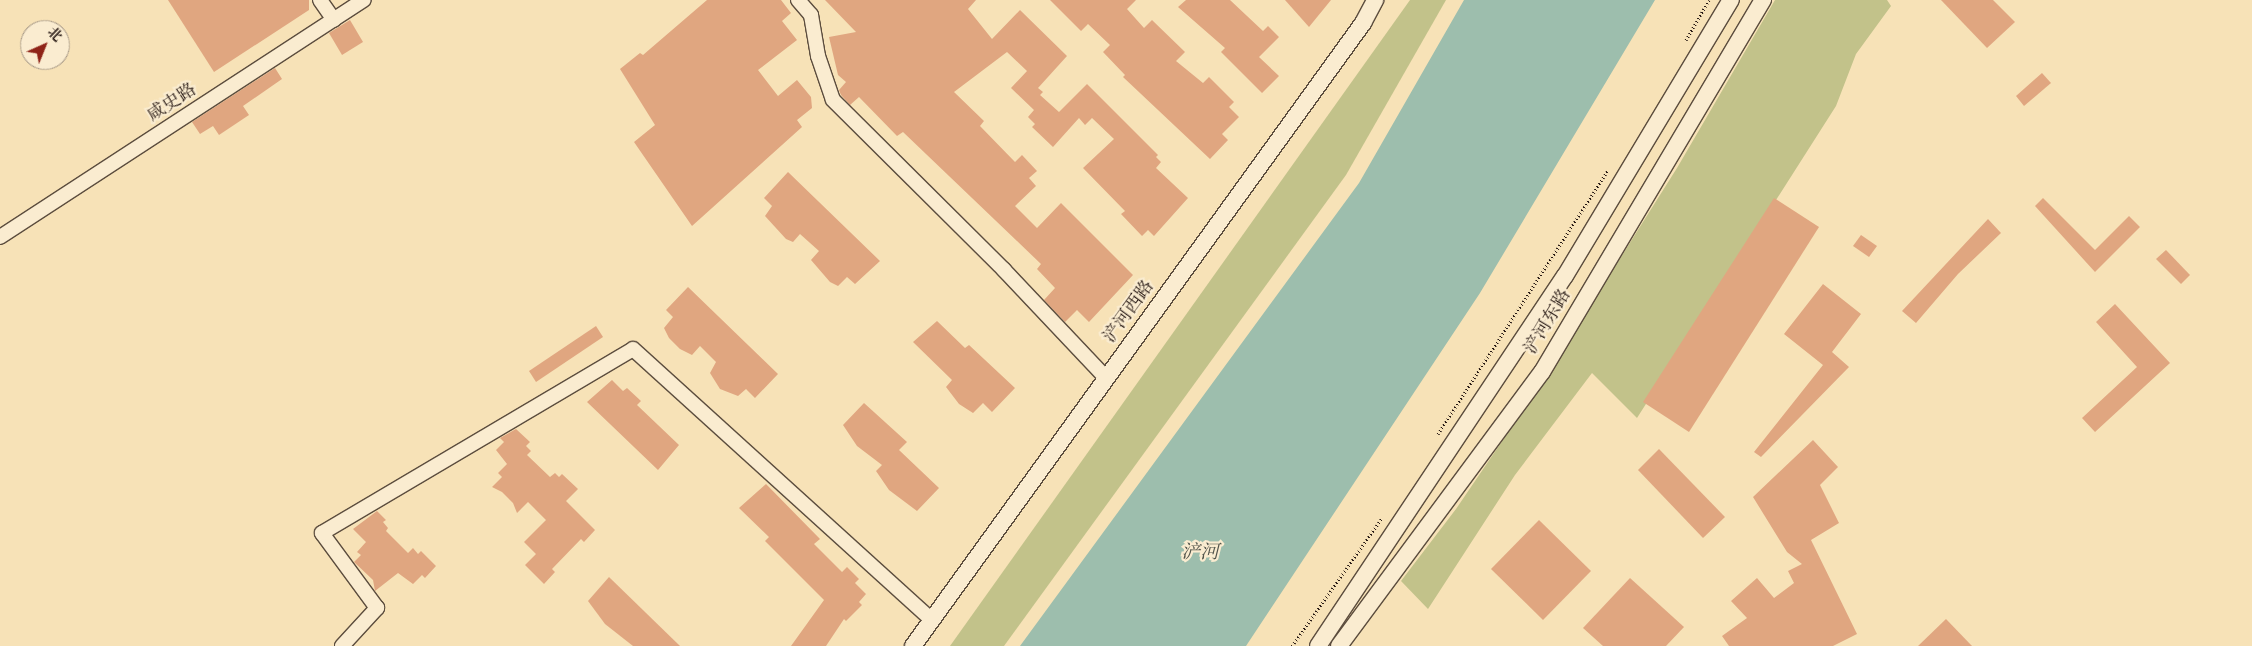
<!DOCTYPE html>
<meta charset="utf-8">
<style>
body{margin:0}
#map{position:relative;width:2252px;height:646px;overflow:hidden;background:#f7e2b7;font-family:"Old Standard TT","Noto Serif SC",serif}
div>[style]{position:absolute}
[style*='--x']{left:calc(var(--x)*1px);top:calc(var(--y)*1px);width:calc(var(--w)*1px);rotate:calc(var(--a)*1deg)}
.green>*{inset:0;background:#c2c28a}
.water>*{inset:0;background:#9dbead}
.building>*{inset:0;background:#e0a680}
.path>*{height:3px;margin-top:-1.5px;transform-origin:0;background:repeating-linear-gradient(90deg,#291b16 0 1px,transparent 0 3.5px)}
.roads{filter:drop-shadow(1px 0 #5c4d3e) drop-shadow(-1px 0 #5c4d3e) drop-shadow(0 1px #5c4d3e) drop-shadow(0 -1px #5c4d3e)}
.minor>*{height:14px;margin:-7px;padding:0 7px;transform-origin:7px;border-radius:7px;background:#faecd0}
.tertiary>*{height:16px;margin:-8px;padding:0 8px;transform-origin:8px;border-radius:8px;background:#faecd0}
span{translate:-50% -50%;white-space:nowrap;text-align:center;line-height:1.15;-webkit-text-stroke:4.5px #faecd0;paint-order:stroke}
.street-label{font-size:18px;color:#291b16}
.water-label{font-size:19px;color:#52544b;font-style:italic}
.north{position:absolute;left:20px;top:20px;width:50px;height:50px;box-sizing:border-box;background:#faecd0;border:1px solid #a69886;border-radius:50%;rotate:44deg;font-size:14px;font-weight:700;line-height:20px;text-align:center;color:#291b16}
.north::after{content:'';display:block;margin:auto;width:18px;height:22px;background:#8f2418;clip-path:polygon(50% 0,100% 100%,50% 72%,0 100%)}
</style>
<div id="map">
<div class="green">
<i style="clip-path:polygon(1410px 0,1446px 0,1346px 175px,1004px 646px,950px 646px)"></i>
<i style="clip-path:polygon(1775px 0,1887px 0,1891px 6px,1856px 54px,1836px 106px,1637px 418px,1592px 373px,1515px 475px,1428px 609px,1401px 581px,1456px 509px,1539px 387px,1677px 168px)"></i>
</div>
<div class="water">
<i style="clip-path:polygon(1464px 0,1655px 0,1480px 293px,1246px 646px,1020px 646px,1359px 183px)"></i>
</div>
<div class="building">
<i style="clip-path:polygon(168px 0,309px 0,309px 10px,214px 72px)"></i>
<i style="clip-path:polygon(707px 0,781px 0,791px 13px,782px 21px,797px 40px,758px 70px,778px 96px,797px 80px,811px 97px,812px 108px,797px 120px,802px 127px,692px 226px,634px 142px,655px 125px,620px 69px,640px 53px,643px 55px)"></i>
<i style="clip-path:polygon(825px 0,976px 0,968px 9px,992px 39px,1020px 10px,1067px 56px,1038px 88px,1043px 92px,1040px 95px,1059px 112px,1087px 84px,1158px 155px,1156px 157px,1161px 162px,1156px 168px,1188px 198px,1154px 236px,1148px 230px,1142px 236px,1121px 214px,1125px 211px,1083px 168px,1114px 139px,1092px 118px,1085px 125px,1079px 118px,1053px 147px,1032px 127px,1035px 124px,1028px 117px,1034px 110px,1011px 88px,1027px 71px,1007px 52px,954px 92px,984px 121px,980px 126px,1015px 162px,1022px 155px,1037px 171px,1029px 178px,1036px 186px,1015px 206px,1037px 228px,1061px 203px,1133px 275px,1089px 322px,1077px 310px,1065px 322px,1044px 300px,1055px 288px,1037px 269px,1041px 264px,903px 132px,897px 136px,859px 97px,850px 105px,841px 95px,839px 90px,846px 82px,838px 75px,829px 37px,856px 32px)"></i>
<i style="clip-path:polygon(1050px 0,1136px 0,1127px 9px,1144px 28px,1152px 20px,1185px 52px,1176px 61px,1203px 83px,1209px 77px,1234px 102px,1229px 107px,1239px 117px,1222px 134px,1228px 140px,1210px 159px,1123px 77px,1125px 75px,1103px 52px,1110px 45px,1088px 24px,1081px 31px)"></i>
<i style="clip-path:polygon(1186px 0,1230px 0,1263px 31px,1268px 26px,1279px 37px,1259px 57px,1279px 76px,1262px 93px,1221px 52px,1225px 48px,1178px 7px)"></i>
<i style="clip-path:polygon(1285px 0,1331px 0,1309px 27px)"></i>
<i style="clip-path:polygon(1941px 0,1993px 0,2015px 22px,1987px 48px)"></i>
<i style="clip-path:polygon(350px 20px,363px 42px,342px 55px,329px 33px)"></i>
<i style="clip-path:polygon(275px 68px,282px 79px,243px 106px,249px 115px,219px 135px,213px 126px,200px 134px,192px 122px)"></i>
<i style="clip-path:polygon(2042px 73px,2051px 83px,2024px 106px,2016px 96px)"></i>
<i style="clip-path:polygon(788px 172px,880px 261px,855px 284px,847px 277px,838px 286px,830px 282px,811px 260px,819px 251px,800px 234px,793px 242px,786px 239px,765px 216px,772px 206px,764px 198px)"></i>
<i style="clip-path:polygon(1774px 198px,1819px 227px,1689px 432px,1643px 402px)"></i>
<i style="clip-path:polygon(2043px 198px,2095px 250px,2129px 216px,2140px 227px,2095px 272px,2035px 206px)"></i>
<i style="clip-path:polygon(1988px 219px,2001px 233px,1958px 274px,1916px 323px,1902px 311px)"></i>
<i style="clip-path:polygon(1861px 235px,1877px 246px,1869px 257px,1853px 246px)"></i>
<i style="clip-path:polygon(2166px 250px,2190px 275px,2181px 284px,2156px 259px)"></i>
<i style="clip-path:polygon(1823px 284px,1861px 314px,1832px 352px,1849px 367px,1761px 457px,1754px 452px,1823px 365px,1784px 334px)"></i>
<i style="clip-path:polygon(688px 287px,778px 374px,755px 398px,746px 389px,738px 396px,720px 389px,710px 373px,716px 362px,700px 346px,692px 355px,680px 349px,669px 338px,664px 328px,673px 317px,666px 310px)"></i>
<i style="clip-path:polygon(2115px 304px,2170px 363px,2095px 432px,2082px 418px,2137px 367px,2096px 322px)"></i>
<i style="clip-path:polygon(937px 321px,965px 348px,969px 345px,1015px 388px,992px 412px,983px 403px,973px 413px,959px 404px,946px 387px,952px 380px,913px 342px)"></i>
<i style="clip-path:polygon(596px 326px,603px 337px,536px 382px,529px 371px)"></i>
<i style="clip-path:polygon(612px 380px,623px 391px,627px 388px,641px 401px,637px 405px,679px 445px,658px 470px,587px 402px)"></i>
<i style="clip-path:polygon(864px 403px,907px 442px,899px 450px,939px 488px,917px 511px,889px 490px,876px 471px,882px 465px,857px 446px,843px 425px)"></i>
<i style="clip-path:polygon(516px 429px,530px 442px,526px 446px,531px 451px,527px 455px,550px 477px,555px 473px,559px 477px,562px 474px,578px 489px,566px 501px,595px 530px,584px 542px,581px 539px,552px 569px,555px 572px,544px 584px,525px 565px,536px 554px,524px 542px,546px 520px,528px 502px,517px 513px,513px 503px,502px 492px,492px 487px,502px 477px,498px 473px,507px 464px,496px 450px,504px 442px,500px 438px)"></i>
<i style="clip-path:polygon(1813px 440px,1838px 467px,1820px 485px,1839px 523px,1811px 540px,1857px 634px,1833px 646px,1729px 646px,1722px 636px,1747px 618px,1731px 601px,1757px 578px,1774px 598px,1794px 583px,1788px 571px,1802px 564px,1787px 552px,1753px 497px)"></i>
<i style="clip-path:polygon(1659px 449px,1725px 517px,1703px 538px,1638px 470px)"></i>
<i style="clip-path:polygon(766px 484px,820px 539px,814px 544px,842px 572px,847px 567px,859px 579px,855px 583px,866px 594px,859px 602px,862px 605px,846px 621px,844px 619px,826px 646px,791px 646px,824px 600px,765px 541px,769px 537px,739px 508px)"></i>
<i style="clip-path:polygon(377px 511px,386px 520px,383px 522px,388px 528px,386px 531px,408px 553px,413px 548px,418px 554px,421px 551px,436px 566px,425px 578px,422px 575px,413px 584px,398px 573px,375px 591px,373px 580px,354px 562px,361px 555px,357px 552px,366px 542px,353px 529px)"></i>
<i style="clip-path:polygon(1539px 520px,1591px 571px,1543px 620px,1491px 569px)"></i>
<i style="clip-path:polygon(609px 577px,680px 646px,633px 646px,605px 624px,588px 601px)"></i>
<i style="clip-path:polygon(1630px 578px,1684px 627px,1666px 646px,1603px 646px,1583px 628px)"></i>
<i style="clip-path:polygon(1946px 619px,1972px 646px,1918px 646px)"></i>
</div>
<div class="path">
<i style="--x:1686;--y:40;--w:46;--a:-60.1"></i>
<i style="--x:1438;--y:434;--w:314;--a:-57.2"></i>
<i style="--x:1292;--y:646;--w:156;--a:-54.9"></i>
</div>
<div class="roads">
<div class="minor">
<i style="--x:320;--y:0;--w:24;--a:55"></i>
<i style="--x:798;--y:0;--w:20;--a:49"></i>
<i style="--x:811;--y:15;--w:42;--a:80.3"></i>
<i style="--x:818;--y:56;--w:46;--a:71.2"></i>
<i style="--x:833;--y:100;--w:241;--a:44.8"></i>
<i style="--x:1004;--y:270;--w:149;--a:46.6"></i>
<i style="--x:0;--y:237;--w:434;--a:-33.1"></i>
<i style="--x:342;--y:646;--w:52;--a:-47.4"></i>
<i style="--x:377;--y:608;--w:93;--a:-126.3"></i>
<i style="--x:322;--y:533;--w:361;--a:-30.6"></i>
<i style="--x:633;--y:349;--w:404;--a:42.2"></i>
</div>
<div class="tertiary">
<i style="--x:913;--y:646;--w:769;--a:-54.16"></i>
<i style="--x:1363;--y:23;--w:26;--a:-62"></i>
<i style="--x:1318;--y:646;--w:445;--a:-56.3"></i>
<i style="--x:1565;--y:276;--w:322;--a:-59"></i>
<i style="--x:1339;--y:646;--w:341;--a:-53.5"></i>
<i style="--x:1542;--y:372;--w:433;--a:-59.3"></i>
</div>
</div>
<div class="street-label">
<span style="left:172px;top:103px;rotate:-33deg">咸史路</span>
<span style="left:1129px;top:312px;rotate:-54deg">浐河西路</span>
<span style="left:1548px;top:322px;rotate:-59deg">浐河东路</span>
</div>
<div class="water-label">
<span style="left:1200px;top:554px">浐河</span>
</div>
<div class="north">北</div>
</div>
